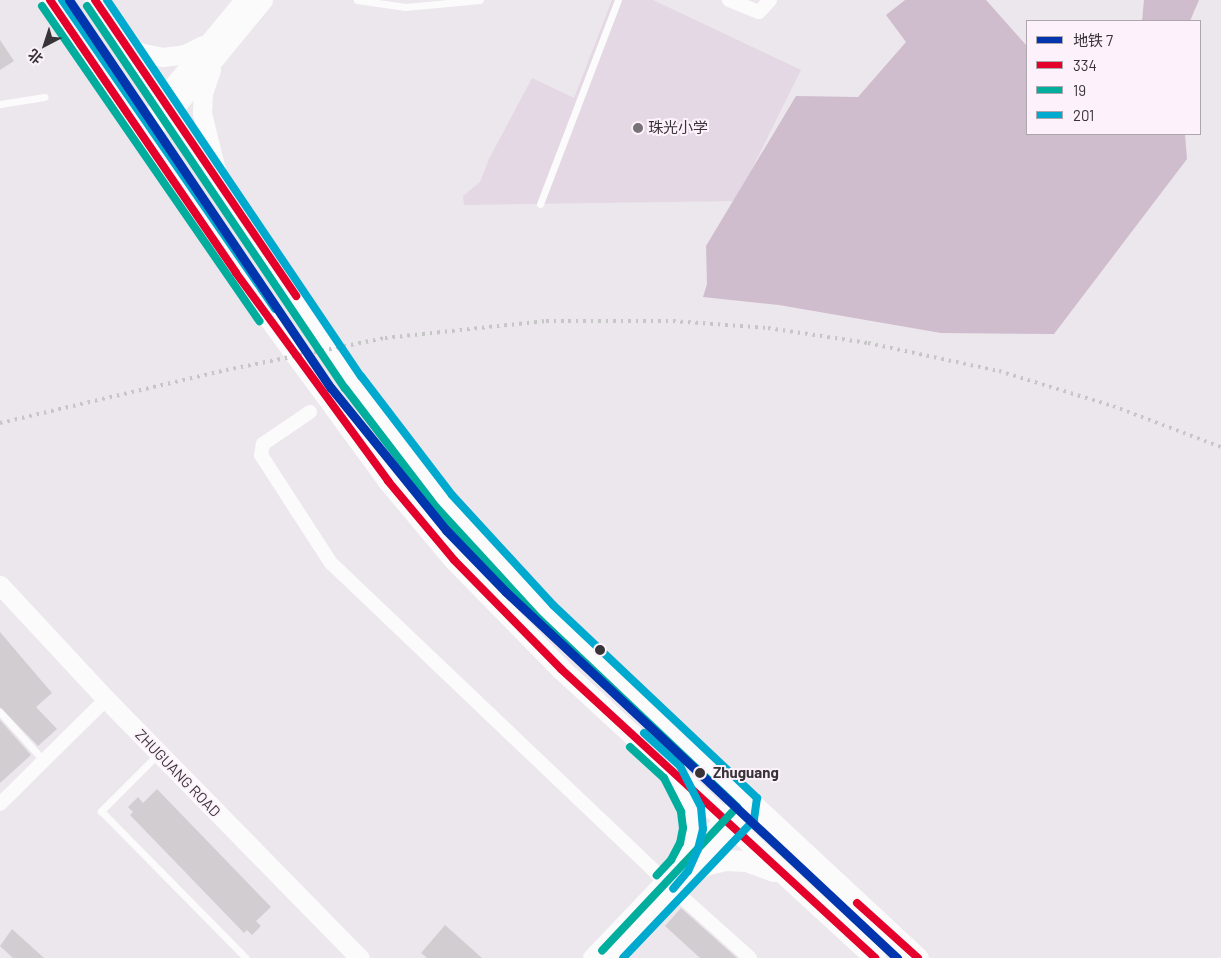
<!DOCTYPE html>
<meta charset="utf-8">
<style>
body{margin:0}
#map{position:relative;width:1221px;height:958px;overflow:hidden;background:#ece7ec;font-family:Barlow,"Noto Sans SC",sans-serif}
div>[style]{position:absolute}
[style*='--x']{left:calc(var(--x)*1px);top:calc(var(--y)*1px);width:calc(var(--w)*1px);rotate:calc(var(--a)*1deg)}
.built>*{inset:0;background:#e3d8e3}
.forest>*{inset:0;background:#cfbdce}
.building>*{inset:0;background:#d1cdd1}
.service>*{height:7px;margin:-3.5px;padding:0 3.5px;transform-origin:3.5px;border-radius:3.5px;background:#fcfbfc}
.minor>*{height:14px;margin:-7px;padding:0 7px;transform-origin:7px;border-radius:7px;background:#fcfbfc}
.tertiary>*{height:18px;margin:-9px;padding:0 9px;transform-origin:9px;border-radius:9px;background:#fcfbfc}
.secondary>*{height:19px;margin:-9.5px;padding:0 9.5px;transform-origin:9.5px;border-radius:9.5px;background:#fcfbfc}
.primary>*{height:21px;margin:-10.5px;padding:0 10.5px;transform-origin:10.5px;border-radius:10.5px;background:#fcfbfc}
.rail>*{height:4px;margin-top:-2px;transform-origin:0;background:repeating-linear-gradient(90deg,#c7c6c7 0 2.5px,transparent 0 7.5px)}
.bus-1>*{height:8px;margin:-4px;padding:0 4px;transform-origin:4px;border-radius:4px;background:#e4002b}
.bus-2>*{height:8px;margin:-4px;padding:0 4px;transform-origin:4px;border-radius:4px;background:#01ad9c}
.bus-3>*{height:8px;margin:-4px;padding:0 4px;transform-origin:4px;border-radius:4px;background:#00a9ce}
.metro-1>*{height:9px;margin:-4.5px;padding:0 4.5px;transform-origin:4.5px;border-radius:4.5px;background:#0035ad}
.dots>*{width:14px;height:14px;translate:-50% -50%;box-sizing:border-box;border:2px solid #fdf2fc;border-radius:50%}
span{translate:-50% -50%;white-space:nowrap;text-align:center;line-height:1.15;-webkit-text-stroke:4px #fdf2fc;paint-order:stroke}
.poi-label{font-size:15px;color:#373337}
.left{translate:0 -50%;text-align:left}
.street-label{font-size:15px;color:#373337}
.stop-label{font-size:15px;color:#373337;font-weight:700}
.legend{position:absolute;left:1026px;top:20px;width:175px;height:115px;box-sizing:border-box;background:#fdf2fc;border:1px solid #aea6ad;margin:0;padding:6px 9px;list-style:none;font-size:15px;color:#373337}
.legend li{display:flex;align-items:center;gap:10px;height:25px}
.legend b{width:25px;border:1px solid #aea6ad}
.north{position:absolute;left:20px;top:20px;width:50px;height:50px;-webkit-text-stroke:4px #fdf2fc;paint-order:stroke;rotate:220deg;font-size:14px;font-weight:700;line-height:20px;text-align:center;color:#373337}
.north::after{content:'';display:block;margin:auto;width:18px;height:22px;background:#373337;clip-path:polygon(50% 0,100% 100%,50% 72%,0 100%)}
</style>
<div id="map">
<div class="built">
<i style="clip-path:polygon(612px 0,653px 0,801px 70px,736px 201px,464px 205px,463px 196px,480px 182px,489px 159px,532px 78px,574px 98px)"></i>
</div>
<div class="forest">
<i style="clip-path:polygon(905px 0,986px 0,1027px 46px,1027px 134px,1185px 134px,1187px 159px,1054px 334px,941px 333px,779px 305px,703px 297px,707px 284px,706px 246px,796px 96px,858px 97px,906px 42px,886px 15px)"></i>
<i style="clip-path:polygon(1144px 0,1199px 0,1190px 21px,1142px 21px)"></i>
</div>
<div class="building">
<i style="clip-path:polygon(0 40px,14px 61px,0 70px)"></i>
<i style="clip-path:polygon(0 632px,52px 693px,36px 707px,57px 729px,38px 746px,0 707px)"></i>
<i style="clip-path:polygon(0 720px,31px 755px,0 783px)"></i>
<i style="clip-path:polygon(157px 789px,271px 907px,256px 921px,261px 926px,252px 935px,247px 930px,244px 933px,130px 815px,133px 812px,128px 807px,138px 797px,143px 803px)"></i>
<i style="clip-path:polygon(681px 908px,737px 958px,700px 958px,665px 926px)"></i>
<i style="clip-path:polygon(445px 925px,482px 958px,427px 958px,421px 953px)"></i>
<i style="clip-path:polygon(12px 929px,44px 958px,13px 958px,0 946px)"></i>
</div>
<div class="service">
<i style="--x:357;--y:0;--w:49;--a:8.3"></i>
<i style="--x:405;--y:7;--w:75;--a:-5.3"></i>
<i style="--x:0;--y:104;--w:45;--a:-9"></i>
<i style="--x:540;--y:204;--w:218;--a:-69.1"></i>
<i style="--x:0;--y:712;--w:66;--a:48.1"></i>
<i style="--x:158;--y:754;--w:81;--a:135"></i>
<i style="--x:101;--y:811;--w:206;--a:45.4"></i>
</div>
<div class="minor">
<i style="--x:729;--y:0;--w:32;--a:22"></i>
<i style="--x:759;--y:12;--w:16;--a:-47"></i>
<i style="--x:310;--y:412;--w:57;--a:145.8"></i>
<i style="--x:263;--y:444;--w:11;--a:100"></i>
<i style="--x:261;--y:455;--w:129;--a:57.1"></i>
<i style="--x:331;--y:563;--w:461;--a:43.6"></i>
<i style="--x:0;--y:804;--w:149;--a:-44.7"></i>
<i style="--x:674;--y:890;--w:102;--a:41.8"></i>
</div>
<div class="tertiary">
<i style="--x:592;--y:958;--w:210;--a:-46.4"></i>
<i style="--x:737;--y:806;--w:11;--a:-15"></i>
<i style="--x:748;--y:803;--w:11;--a:100"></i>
<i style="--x:746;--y:814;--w:199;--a:133.6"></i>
</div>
<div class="secondary">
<i style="--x:123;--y:41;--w:19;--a:35"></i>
<i style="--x:139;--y:52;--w:24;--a:12"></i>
<i style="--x:162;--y:57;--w:23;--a:-7"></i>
<i style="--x:185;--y:54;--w:20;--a:-27"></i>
<i style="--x:211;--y:70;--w:24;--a:109"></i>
<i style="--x:203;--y:93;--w:20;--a:93"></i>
<i style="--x:202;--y:113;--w:63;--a:76.2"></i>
<i style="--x:156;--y:111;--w:13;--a:-63"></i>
<i style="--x:162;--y:99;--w:129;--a:-50.4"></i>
<i style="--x:143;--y:137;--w:38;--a:-42"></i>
<i style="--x:171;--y:112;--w:145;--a:-50.6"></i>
<i style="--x:0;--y:585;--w:156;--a:47.1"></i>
<i style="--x:106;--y:699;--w:363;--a:45.6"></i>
</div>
<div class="primary">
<i style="--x:50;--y:0;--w:330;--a:55.7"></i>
<i style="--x:236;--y:273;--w:258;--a:53.8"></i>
<i style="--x:388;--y:481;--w:103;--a:50.1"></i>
<i style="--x:454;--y:560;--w:153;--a:45.5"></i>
<i style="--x:561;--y:669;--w:427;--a:42.6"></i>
<i style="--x:95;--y:0;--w:461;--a:56"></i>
<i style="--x:353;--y:382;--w:150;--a:52.6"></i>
<i style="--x:444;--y:501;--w:151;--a:47.4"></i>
<i style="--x:546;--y:612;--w:508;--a:42.93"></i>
<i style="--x:678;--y:783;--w:29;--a:63"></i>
<i style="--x:691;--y:809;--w:20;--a:84"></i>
<i style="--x:693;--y:829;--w:40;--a:111"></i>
<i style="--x:688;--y:874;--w:22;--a:-27"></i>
<i style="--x:708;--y:864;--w:18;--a:-13"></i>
<i style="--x:726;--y:860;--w:20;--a:3"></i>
<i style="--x:746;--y:861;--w:29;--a:20"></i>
</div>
<div class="rail">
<i style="--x:0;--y:423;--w:232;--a:-13.2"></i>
<i style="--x:226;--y:370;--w:162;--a:-11.4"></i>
<i style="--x:385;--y:338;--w:162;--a:-6"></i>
<i style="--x:546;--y:321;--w:127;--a:0"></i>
<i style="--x:673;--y:321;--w:95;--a:4.2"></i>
<i style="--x:768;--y:328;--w:101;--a:8.5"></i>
<i style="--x:868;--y:343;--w:134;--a:12.1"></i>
<i style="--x:999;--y:371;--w:119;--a:17.1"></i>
<i style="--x:1113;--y:406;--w:116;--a:20.8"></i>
</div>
<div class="bus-1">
<i style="--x:50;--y:0;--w:330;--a:55.7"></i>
<i style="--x:236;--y:273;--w:258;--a:53.8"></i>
<i style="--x:388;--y:481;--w:103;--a:50.1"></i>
<i style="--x:454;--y:560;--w:153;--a:45.5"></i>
<i style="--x:561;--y:669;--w:427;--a:42.6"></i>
<i style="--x:95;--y:0;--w:358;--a:55.8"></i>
<i style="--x:857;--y:903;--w:82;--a:42"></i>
</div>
<div class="bus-2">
<i style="--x:42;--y:6;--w:383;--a:55.4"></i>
<i style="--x:87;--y:6;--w:461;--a:56"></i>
<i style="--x:345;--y:388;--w:150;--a:52.6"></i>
<i style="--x:436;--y:507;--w:152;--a:47.4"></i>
<i style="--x:539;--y:619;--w:273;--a:43.5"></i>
<i style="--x:737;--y:807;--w:197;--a:133.2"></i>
<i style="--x:630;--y:747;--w:46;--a:42.4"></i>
<i style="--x:664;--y:778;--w:38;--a:63"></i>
<i style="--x:681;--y:812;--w:16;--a:83"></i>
<i style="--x:683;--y:828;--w:15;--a:101"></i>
<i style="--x:680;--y:843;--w:19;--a:118"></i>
<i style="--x:671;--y:860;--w:21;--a:133"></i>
</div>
<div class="bus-3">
<i style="--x:62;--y:0;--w:375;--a:55.4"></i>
<i style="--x:107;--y:0;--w:454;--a:56"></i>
<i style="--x:361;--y:376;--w:150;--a:52.6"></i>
<i style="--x:452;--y:495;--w:149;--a:47.4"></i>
<i style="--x:553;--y:605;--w:281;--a:43.4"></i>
<i style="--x:757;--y:798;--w:22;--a:98"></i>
<i style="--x:754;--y:820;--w:190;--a:133.5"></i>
<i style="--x:644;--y:733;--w:49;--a:42.5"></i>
<i style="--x:680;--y:766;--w:46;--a:62.9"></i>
<i style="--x:701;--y:807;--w:22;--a:85"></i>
<i style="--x:703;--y:829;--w:21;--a:104"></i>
<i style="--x:698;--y:849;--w:24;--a:114"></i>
<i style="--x:688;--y:871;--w:23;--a:130"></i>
</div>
<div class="metro-1">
<i style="--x:69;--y:0;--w:468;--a:56"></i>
<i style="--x:331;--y:388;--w:183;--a:51"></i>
<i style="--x:446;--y:530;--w:86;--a:45.9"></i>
<i style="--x:506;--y:592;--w:536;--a:43.11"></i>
</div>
<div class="dots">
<i style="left:638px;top:128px;background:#767276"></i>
<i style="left:600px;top:650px;background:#373337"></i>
<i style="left:700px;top:773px;background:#373337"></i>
</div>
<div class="poi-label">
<span class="left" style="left:648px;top:128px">珠光小学</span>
</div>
<div class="street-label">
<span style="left:178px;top:773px;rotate:46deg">ZHUGUANG ROAD</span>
</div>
<div class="stop-label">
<span class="left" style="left:713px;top:773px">Zhuguang</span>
</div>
<ul class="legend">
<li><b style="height:6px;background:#0035ad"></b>地铁 7</li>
<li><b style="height:6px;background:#e4002b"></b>334</li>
<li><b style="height:6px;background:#01ad9c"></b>19</li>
<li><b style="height:6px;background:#00a9ce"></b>201</li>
</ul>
<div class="north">北</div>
</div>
